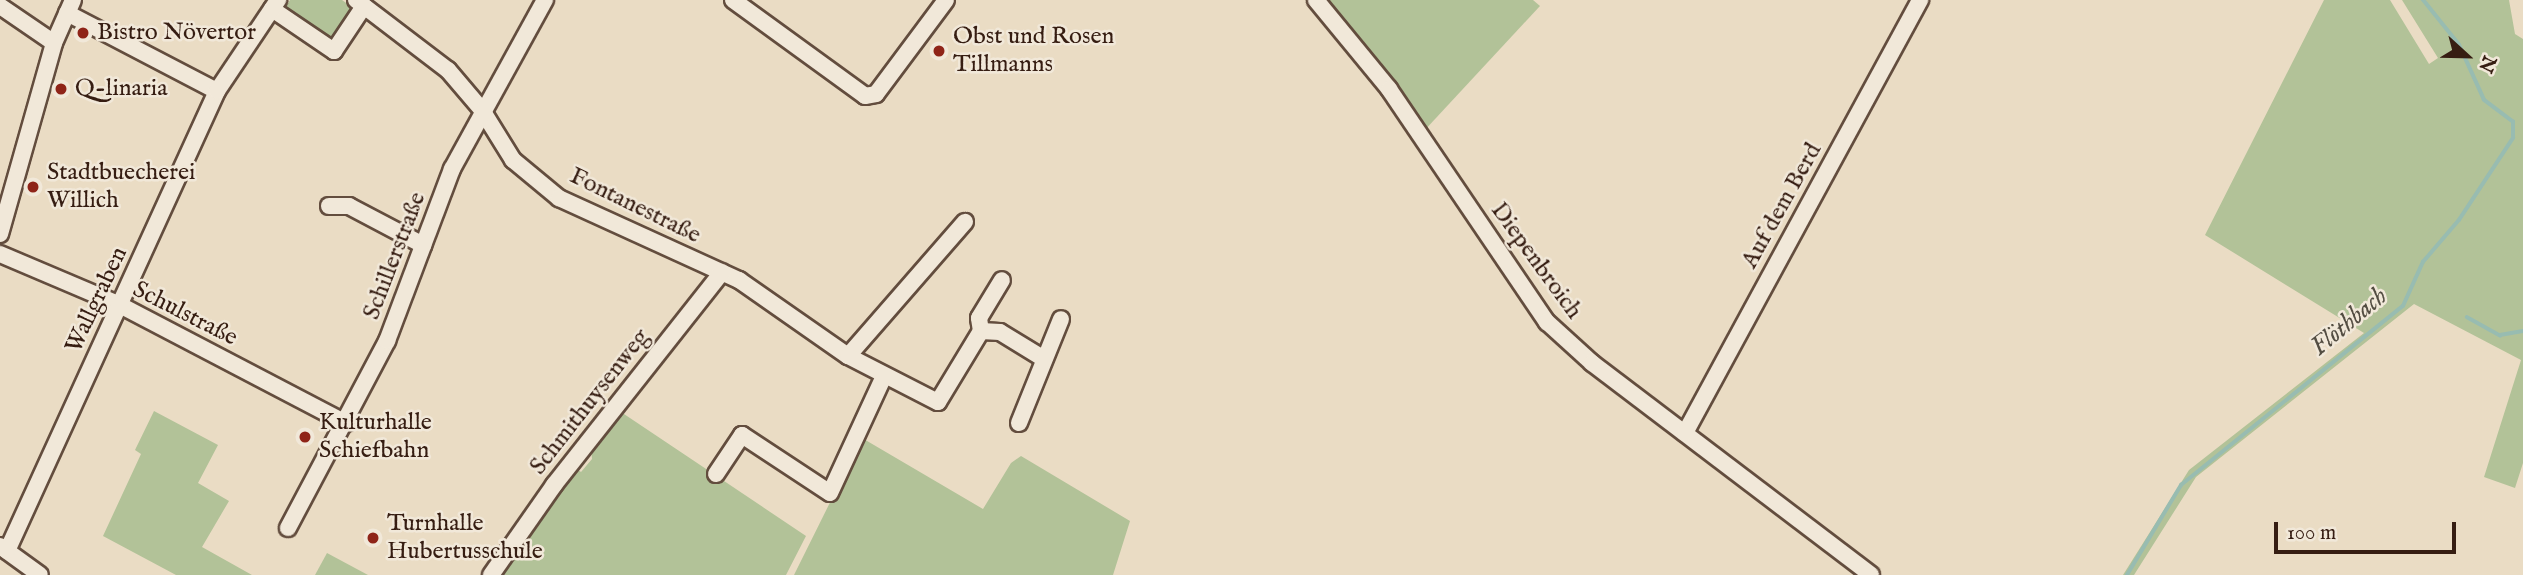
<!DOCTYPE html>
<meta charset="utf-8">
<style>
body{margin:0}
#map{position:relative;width:2523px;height:575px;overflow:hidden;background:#eadcc4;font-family:"IM FELL English",serif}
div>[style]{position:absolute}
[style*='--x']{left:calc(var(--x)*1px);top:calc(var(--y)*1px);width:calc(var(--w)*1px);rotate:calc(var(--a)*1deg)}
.green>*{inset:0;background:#b2c298}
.stream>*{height:3.5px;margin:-1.75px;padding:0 1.75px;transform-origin:1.75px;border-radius:1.75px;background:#98bcb1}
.roads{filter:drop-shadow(2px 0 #634d3e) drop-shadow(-2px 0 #634d3e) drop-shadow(0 2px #634d3e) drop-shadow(0 -2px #634d3e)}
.minor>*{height:16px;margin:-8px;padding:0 8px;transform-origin:8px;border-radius:8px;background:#f1e8d9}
.dots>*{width:19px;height:19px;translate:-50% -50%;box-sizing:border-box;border:4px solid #f1e8d9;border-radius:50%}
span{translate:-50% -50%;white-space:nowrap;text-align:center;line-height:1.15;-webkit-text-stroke:5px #f1e8d9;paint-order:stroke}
.poi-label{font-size:24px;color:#361d12}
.left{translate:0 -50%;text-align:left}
.street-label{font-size:24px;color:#361d12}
.water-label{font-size:26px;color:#534d42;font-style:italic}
.north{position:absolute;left:2432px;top:21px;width:70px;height:70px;-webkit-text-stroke:5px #f1e8d9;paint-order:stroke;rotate:112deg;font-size:19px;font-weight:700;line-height:28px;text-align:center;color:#361d12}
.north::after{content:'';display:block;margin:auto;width:24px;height:32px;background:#361d12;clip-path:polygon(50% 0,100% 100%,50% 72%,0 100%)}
.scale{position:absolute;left:2274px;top:522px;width:182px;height:32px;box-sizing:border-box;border:4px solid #361d12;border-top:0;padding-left:9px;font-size:21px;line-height:24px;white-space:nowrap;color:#361d12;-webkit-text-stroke:5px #f1e8d9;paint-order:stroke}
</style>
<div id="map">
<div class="green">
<i style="clip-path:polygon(290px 0,342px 0,356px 10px,333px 46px,283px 11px)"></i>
<i style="clip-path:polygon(1323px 0,1533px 0,1540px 6px,1423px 132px)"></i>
<i style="clip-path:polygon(2324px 0,2390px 0,2429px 64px,2438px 58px,2402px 0,2509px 0,2515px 34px,2523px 39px,2523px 463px,2515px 488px,2484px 477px,2521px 360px,2414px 304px,2196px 477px,2134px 575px,2123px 575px,2189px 470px,2364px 333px,2205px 235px)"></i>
<i style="clip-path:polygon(618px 410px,806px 536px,786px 575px,497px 575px,573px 466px,581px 472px,592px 459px,591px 448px)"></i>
<i style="clip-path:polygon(154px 411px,218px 445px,198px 483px,229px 501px,202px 547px,252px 575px,176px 575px,103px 536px,141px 454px,135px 450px)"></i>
<i style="clip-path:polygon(862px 438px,983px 509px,1011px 463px,1021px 456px,1130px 521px,1113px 575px,794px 575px)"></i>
<i style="clip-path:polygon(327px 553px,368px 575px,315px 575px)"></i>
</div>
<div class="stream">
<i style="--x:2467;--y:317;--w:38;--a:29"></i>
<i style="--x:2500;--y:335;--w:23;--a:-10"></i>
<i style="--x:2127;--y:575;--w:105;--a:-59"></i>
<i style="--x:2181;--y:485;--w:285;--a:-38.9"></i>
<i style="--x:2403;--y:306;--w:48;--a:-65.6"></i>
<i style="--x:2423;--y:262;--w:55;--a:-49.4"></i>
<i style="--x:2459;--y:220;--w:98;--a:-56.6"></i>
<i style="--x:2513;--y:138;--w:16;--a:-90"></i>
<i style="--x:2513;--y:122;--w:36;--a:-143"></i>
<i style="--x:2484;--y:100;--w:60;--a:-114.4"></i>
<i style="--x:2459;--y:45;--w:58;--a:-128.7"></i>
</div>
<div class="roads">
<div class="minor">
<i style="--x:356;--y:0;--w:116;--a:37.3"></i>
<i style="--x:448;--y:70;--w:52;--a:49.6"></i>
<i style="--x:482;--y:110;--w:59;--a:58.2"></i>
<i style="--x:513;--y:160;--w:60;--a:39.6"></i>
<i style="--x:559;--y:198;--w:198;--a:24.5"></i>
<i style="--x:739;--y:280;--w:133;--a:34.9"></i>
<i style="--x:848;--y:356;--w:178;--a:-48.9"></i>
<i style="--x:733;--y:0;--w:163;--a:36"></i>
<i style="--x:865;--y:96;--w:11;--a:-10"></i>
<i style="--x:876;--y:94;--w:117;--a:-53.3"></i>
<i style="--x:1316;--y:0;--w:115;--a:50.6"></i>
<i style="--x:1389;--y:89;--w:282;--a:55.9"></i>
<i style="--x:1547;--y:322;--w:61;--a:42.3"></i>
<i style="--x:1592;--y:363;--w:350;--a:37.2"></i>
<i style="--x:0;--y:6;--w:65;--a:34.4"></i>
<i style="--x:272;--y:9;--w:75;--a:34.1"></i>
<i style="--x:334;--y:51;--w:54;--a:-56.3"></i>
<i style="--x:67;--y:13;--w:169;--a:27.5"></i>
<i style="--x:329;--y:206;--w:20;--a:0"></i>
<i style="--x:349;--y:206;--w:84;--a:27.8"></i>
<i style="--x:0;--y:234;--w:198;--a:-74.2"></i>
<i style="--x:54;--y:43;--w:47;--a:-66.2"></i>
<i style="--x:0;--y:254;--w:130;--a:23"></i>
<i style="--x:120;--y:305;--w:255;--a:27.6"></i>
<i style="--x:981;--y:331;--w:13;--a:-99"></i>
<i style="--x:979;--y:318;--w:44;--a:-58.8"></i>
<i style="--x:848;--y:356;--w:101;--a:27.1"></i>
<i style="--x:938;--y:402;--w:83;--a:-58.8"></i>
<i style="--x:981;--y:331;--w:19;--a:3"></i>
<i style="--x:1000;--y:332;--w:52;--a:31.5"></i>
<i style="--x:1019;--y:423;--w:112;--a:-68"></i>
<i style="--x:1685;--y:433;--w:493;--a:-61.5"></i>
<i style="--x:716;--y:474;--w:47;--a:-56.3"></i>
<i style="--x:742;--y:435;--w:105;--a:33.4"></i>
<i style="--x:830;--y:493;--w:129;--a:-65.2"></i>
<i style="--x:288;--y:528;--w:212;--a:-62.1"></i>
<i style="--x:387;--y:341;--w:184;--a:-69.3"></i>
<i style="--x:452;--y:169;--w:193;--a:-61.2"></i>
<i style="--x:0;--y:546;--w:49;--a:35.9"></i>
<i style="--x:7;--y:551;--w:506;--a:-65.46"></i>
<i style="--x:217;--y:91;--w:110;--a:-56.2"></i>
<i style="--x:491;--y:575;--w:110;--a:-55"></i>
<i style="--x:554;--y:485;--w:271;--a:-51.7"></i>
</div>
</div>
<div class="dots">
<i style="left:83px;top:33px;background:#8f2418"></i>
<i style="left:939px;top:51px;background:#8f2418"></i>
<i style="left:61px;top:89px;background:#8f2418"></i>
<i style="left:33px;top:187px;background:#8f2418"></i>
<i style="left:305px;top:437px;background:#8f2418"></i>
<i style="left:373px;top:538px;background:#8f2418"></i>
</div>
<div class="poi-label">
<span class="left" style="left:97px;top:33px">Bistro Növertor</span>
<span class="left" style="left:953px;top:51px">Obst und Rosen<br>Tillmanns</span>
<span class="left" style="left:75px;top:89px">Q-linaria</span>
<span class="left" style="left:47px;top:187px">Stadtbuecherei<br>Willich</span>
<span class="left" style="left:319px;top:437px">Kulturhalle<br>Schiefbahn</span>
<span class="left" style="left:387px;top:538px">Turnhalle<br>Hubertusschule</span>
</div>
<div class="street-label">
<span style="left:635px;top:206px;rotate:26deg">Fontanestraße</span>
<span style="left:1782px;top:206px;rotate:-61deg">Auf dem Berd</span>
<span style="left:395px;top:256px;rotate:-69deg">Schillerstraße</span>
<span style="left:1536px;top:261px;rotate:54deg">Diepenbroich</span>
<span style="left:97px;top:300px;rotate:-65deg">Wallgraben</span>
<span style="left:185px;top:314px;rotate:27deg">Schulstraße</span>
<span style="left:590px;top:402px;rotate:-52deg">Schmithuysenweg</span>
</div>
<div class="water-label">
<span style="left:2349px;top:322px;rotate:-40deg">Flöthbach</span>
</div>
<div class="north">N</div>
<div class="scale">100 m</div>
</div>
